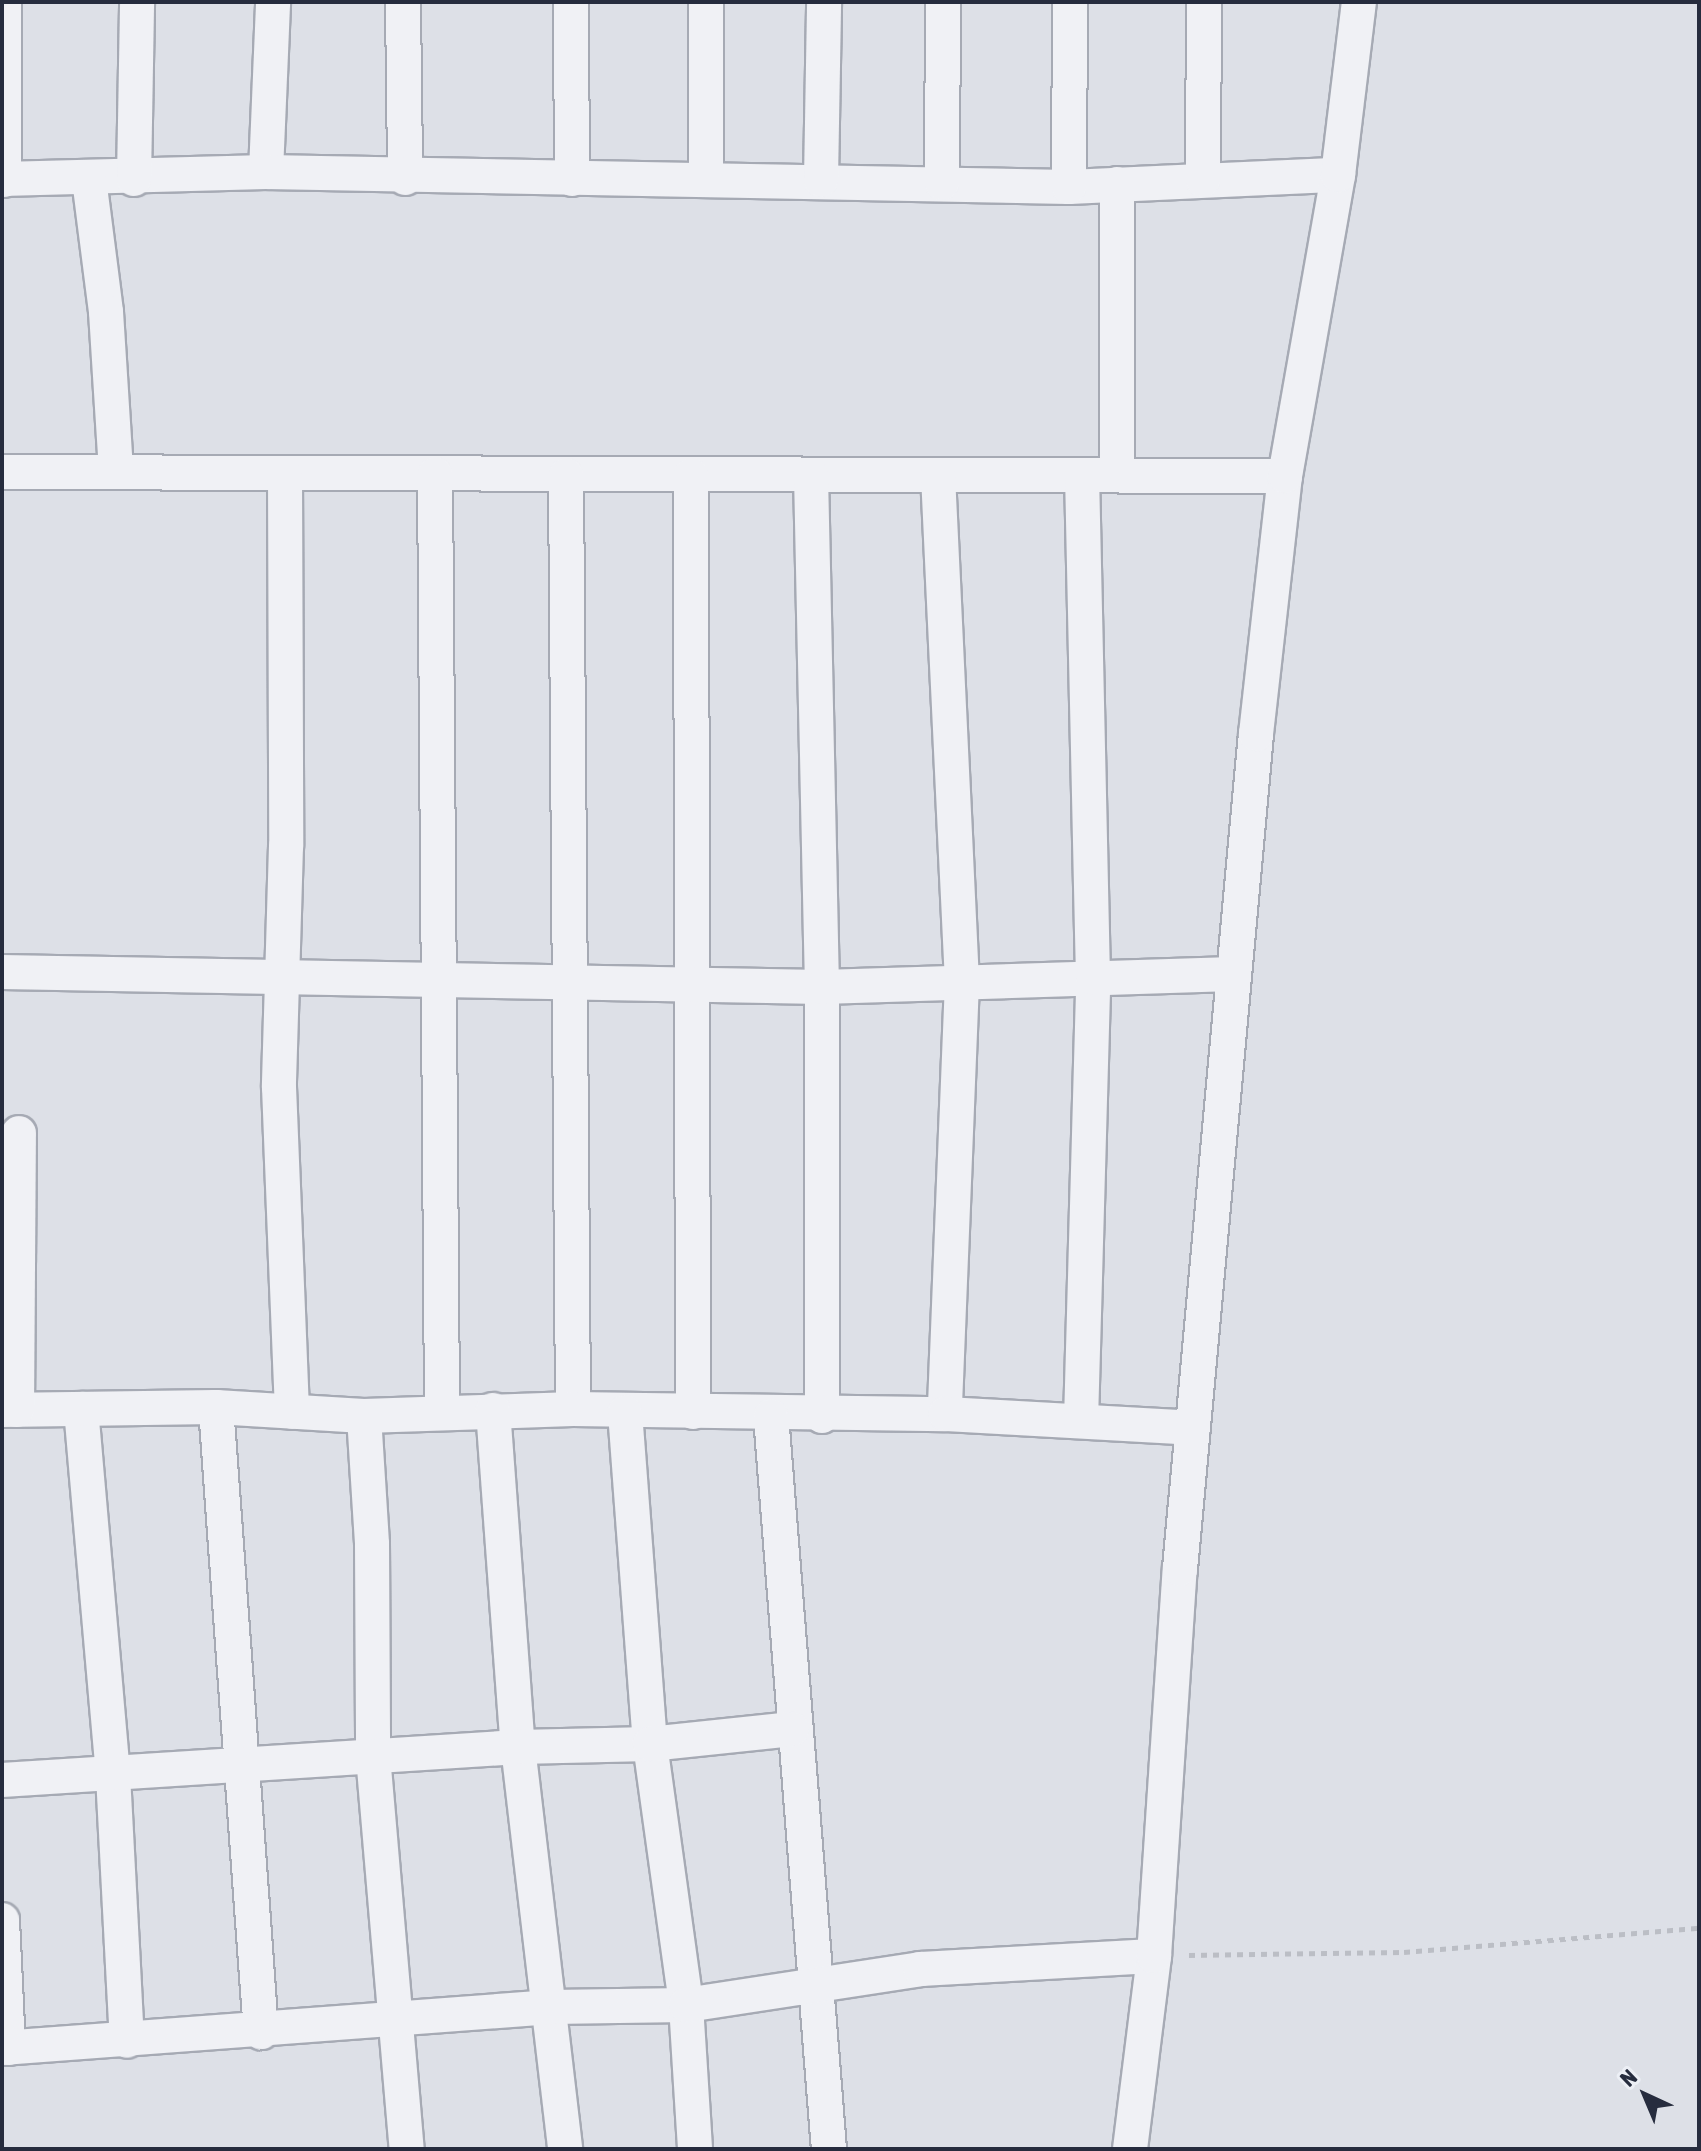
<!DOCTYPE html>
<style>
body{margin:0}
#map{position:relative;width:1701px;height:2151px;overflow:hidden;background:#dde0e7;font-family:"Asap Condensed",sans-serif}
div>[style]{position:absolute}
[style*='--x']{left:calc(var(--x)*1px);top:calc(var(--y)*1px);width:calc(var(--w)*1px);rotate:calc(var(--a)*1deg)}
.path>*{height:5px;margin-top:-2.5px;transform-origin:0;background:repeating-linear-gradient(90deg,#bbbec5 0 6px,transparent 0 12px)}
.roads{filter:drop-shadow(2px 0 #a6aab4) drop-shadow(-2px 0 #a6aab4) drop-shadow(0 2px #a6aab4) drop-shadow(0 -2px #a6aab4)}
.street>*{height:34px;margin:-17px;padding:0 17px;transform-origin:17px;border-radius:17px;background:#f0f1f5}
span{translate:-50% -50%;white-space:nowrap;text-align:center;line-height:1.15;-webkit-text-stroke:7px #eceff5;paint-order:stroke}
.frame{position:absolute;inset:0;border:4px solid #262c3e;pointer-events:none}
.north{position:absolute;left:1605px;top:2055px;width:80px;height:80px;-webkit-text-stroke:6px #eceff5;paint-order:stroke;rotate:316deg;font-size:22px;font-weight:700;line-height:32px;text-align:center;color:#262c3e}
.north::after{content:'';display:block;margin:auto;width:28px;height:36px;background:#262c3e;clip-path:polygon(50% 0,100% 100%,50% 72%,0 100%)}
</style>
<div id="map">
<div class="path">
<i style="--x:1189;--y:1955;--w:215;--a:-0.8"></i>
<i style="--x:1404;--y:1952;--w:296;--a:-4.7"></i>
</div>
<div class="roads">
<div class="street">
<i style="--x:403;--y:2;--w:176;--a:89.3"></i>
<i style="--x:571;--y:2;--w:177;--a:89.7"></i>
<i style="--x:266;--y:172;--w:170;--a:-87.6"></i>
<i style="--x:2;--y:179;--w:264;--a:-1.5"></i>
<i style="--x:266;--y:172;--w:803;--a:1.07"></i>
<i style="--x:1069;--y:187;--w:269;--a:-2.6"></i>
<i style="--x:89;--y:179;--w:134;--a:82.7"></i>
<i style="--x:106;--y:312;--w:159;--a:86.4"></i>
<i style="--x:134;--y:179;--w:177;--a:-89"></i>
<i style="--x:706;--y:179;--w:177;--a:-90"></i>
<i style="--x:4;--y:180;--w:178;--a:-90"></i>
<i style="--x:821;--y:180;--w:178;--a:-89"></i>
<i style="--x:1203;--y:180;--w:178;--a:-89.7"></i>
<i style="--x:942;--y:183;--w:181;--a:-89.7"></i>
<i style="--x:1069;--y:187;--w:185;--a:-89.7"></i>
<i style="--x:2;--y:472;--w:1283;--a:0.18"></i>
<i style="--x:435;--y:474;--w:938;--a:89.57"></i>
<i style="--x:285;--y:475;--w:371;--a:89.8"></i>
<i style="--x:286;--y:846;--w:241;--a:91.7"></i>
<i style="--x:279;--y:1087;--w:325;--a:87.7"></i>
<i style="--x:566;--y:475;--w:934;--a:89.57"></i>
<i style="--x:691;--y:475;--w:937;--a:89.88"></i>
<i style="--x:811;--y:475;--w:512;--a:88.77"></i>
<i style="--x:822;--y:987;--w:429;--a:90"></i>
<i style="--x:938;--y:475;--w:508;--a:87.29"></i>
<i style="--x:962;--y:982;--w:432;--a:92.3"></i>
<i style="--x:1117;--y:475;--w:291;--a:-90"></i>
<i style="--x:2;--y:972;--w:820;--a:1.05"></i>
<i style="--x:822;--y:987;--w:411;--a:-1.8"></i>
<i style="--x:216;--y:1407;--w:627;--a:85.88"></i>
<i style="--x:81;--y:1409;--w:367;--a:85"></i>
<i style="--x:113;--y:1775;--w:266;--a:87"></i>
<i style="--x:2;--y:1410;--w:214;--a:-0.8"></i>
<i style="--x:216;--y:1407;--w:148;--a:3.5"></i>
<i style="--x:364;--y:1416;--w:209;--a:-1.9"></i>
<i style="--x:573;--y:1409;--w:372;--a:0.8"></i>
<i style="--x:945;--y:1414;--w:248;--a:3.2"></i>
<i style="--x:17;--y:1410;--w:277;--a:-89.6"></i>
<i style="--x:493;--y:1410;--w:338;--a:85.8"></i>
<i style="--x:518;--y:1747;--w:405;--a:83.3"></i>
<i style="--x:625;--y:1412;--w:333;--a:85.7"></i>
<i style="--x:650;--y:1744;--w:263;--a:82.1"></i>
<i style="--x:686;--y:2005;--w:144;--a:86.4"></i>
<i style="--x:364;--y:1416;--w:128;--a:86.4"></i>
<i style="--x:372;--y:1544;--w:212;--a:89.7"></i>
<i style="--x:373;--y:1756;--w:394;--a:85.1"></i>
<i style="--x:771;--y:1416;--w:735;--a:85.48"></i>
<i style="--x:1081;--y:1421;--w:443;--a:-88.4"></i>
<i style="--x:1093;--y:978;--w:503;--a:-91.25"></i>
<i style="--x:2;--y:1780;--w:517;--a:-3.66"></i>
<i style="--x:518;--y:1747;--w:132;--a:-1.3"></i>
<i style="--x:650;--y:1744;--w:143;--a:-6"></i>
<i style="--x:2;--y:1920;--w:128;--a:87.3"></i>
<i style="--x:2;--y:2048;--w:551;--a:-4.27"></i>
<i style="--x:551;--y:2007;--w:135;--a:-0.8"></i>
<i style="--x:686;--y:2005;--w:237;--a:-8.7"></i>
<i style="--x:920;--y:1969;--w:234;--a:-3.2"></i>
<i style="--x:1130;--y:2149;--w:194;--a:-82.9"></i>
<i style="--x:1154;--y:1956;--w:388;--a:-86.2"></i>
<i style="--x:1180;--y:1569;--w:838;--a:-84.8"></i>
<i style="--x:1256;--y:734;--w:260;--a:-83.6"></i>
<i style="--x:1285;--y:476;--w:306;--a:-80"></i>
<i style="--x:1338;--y:175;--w:174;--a:-83.1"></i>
</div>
</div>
<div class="frame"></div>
<div class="north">N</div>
</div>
